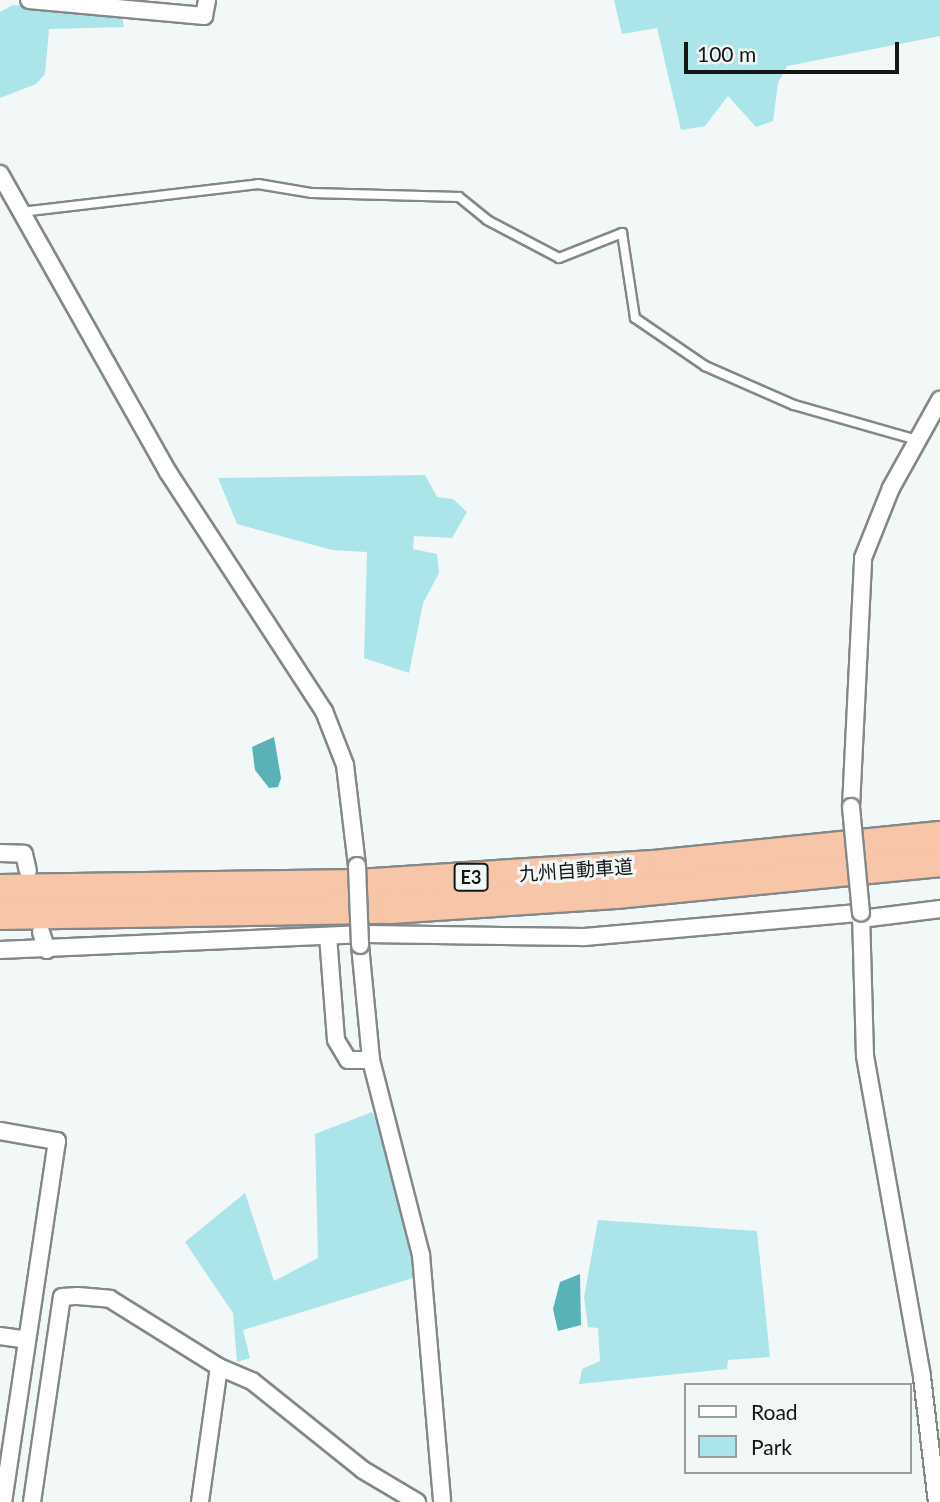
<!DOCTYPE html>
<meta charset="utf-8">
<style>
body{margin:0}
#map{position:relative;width:940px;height:1502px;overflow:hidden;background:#f2f7f7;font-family:Lato,"Noto Sans JP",sans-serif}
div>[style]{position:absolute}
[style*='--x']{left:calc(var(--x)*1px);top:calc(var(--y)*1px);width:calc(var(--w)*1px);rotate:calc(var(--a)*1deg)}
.green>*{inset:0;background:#abe5e9}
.water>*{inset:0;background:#5ab2b9}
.roads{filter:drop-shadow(2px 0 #848889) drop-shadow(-2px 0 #848889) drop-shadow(0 2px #848889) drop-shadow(0 -2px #848889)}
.service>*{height:8px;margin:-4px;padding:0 4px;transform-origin:4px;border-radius:4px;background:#fff}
.minor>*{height:16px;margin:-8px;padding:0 8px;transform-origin:8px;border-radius:8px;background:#fff}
.motorway>*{height:28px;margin:-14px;padding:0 14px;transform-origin:14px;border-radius:14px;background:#f7c5a8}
.bridges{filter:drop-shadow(2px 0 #848889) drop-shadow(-2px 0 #848889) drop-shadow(0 2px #848889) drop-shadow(0 -2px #848889)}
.minor-bridge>*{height:16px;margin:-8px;padding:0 8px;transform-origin:8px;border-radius:8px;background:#fff}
span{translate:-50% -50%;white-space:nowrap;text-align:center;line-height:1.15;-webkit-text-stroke:6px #f2f7f7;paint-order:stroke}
.shield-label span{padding:2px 5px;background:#f2f7f7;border:2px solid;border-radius:5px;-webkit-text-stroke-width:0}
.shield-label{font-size:18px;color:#151616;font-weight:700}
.street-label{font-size:19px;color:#151616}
.legend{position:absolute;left:684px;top:1383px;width:228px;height:91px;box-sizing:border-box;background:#f2f7f7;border:2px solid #9a9d9d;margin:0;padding:9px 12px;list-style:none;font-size:21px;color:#151616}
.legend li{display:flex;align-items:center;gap:14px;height:35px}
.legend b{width:35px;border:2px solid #9a9d9d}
.scale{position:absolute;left:684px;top:42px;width:215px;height:32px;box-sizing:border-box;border:4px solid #151616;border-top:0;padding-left:9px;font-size:21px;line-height:24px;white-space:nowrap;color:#151616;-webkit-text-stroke:5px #f2f7f7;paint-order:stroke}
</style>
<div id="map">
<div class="green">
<i style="clip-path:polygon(614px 0,940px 0,940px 36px,787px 66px,778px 83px,773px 121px,756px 127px,728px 96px,705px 126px,681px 130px,657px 28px,622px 34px)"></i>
<i style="clip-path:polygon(13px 5px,108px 12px,122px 17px,124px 27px,49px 29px,45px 74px,36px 84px,0 98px,0 12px)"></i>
<i style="clip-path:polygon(425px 475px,437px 497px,453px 499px,467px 512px,452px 538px,414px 536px,413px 549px,437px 554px,439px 573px,423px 603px,409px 673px,364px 658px,367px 552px,332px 550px,237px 524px,218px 478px)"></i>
<i style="clip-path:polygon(372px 1112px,389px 1146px,416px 1277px,243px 1330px,250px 1358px,237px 1362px,233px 1313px,185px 1242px,245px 1193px,274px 1281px,318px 1258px,315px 1134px)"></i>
<i style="clip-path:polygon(598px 1220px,757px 1231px,770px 1357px,728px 1360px,727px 1369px,579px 1384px,582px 1369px,600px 1361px,598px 1328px,588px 1327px,584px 1297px)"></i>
</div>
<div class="water">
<i style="clip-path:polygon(274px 737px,281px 778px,278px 787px,269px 788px,255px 770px,252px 747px)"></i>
<i style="clip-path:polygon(580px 1274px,581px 1325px,558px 1331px,553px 1309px,560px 1282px)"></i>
</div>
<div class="roads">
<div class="service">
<i style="--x:21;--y:212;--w:239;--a:-6.7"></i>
<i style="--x:258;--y:184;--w:55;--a:9.5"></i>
<i style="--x:312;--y:193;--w:147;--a:1.6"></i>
<i style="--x:459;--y:197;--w:36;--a:39"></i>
<i style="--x:487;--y:220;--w:81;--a:27.8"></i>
<i style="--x:559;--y:258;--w:68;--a:-21.6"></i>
<i style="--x:622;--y:233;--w:86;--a:81.3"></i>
<i style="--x:635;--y:318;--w:85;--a:34.4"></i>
<i style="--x:705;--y:366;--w:97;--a:23.7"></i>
<i style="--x:794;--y:405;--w:128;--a:15.9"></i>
</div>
<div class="minor">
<i style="--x:29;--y:0;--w:176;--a:5.2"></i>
<i style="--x:204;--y:16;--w:16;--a:-79"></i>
<i style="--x:0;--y:174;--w:342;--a:60.6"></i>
<i style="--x:168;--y:472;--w:285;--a:56.9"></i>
<i style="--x:324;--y:711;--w:58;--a:68.7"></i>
<i style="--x:345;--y:765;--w:102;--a:83.2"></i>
<i style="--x:851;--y:807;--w:249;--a:-87.2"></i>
<i style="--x:863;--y:558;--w:75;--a:-68.2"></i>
<i style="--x:891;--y:488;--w:101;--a:-60.9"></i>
<i style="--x:0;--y:853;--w:24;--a:2"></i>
<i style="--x:24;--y:854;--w:17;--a:77"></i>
<i style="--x:861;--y:919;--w:80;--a:-7.2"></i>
<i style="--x:41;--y:932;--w:19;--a:72"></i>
<i style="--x:328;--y:936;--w:104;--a:85.6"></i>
<i style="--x:336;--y:1040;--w:23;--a:59"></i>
<i style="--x:348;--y:1060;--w:23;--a:0"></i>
<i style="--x:360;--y:945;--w:116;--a:84.5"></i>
<i style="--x:371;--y:1060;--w:201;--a:75.6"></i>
<i style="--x:421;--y:1255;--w:248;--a:85.1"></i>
<i style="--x:0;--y:950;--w:366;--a:-2.5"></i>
<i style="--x:366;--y:934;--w:218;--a:0.8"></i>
<i style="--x:584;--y:937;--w:278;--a:-5"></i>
<i style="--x:861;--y:913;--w:143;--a:88.4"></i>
<i style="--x:865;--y:1056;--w:326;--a:79.9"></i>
<i style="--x:922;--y:1377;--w:126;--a:83.2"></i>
<i style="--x:0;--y:1131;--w:58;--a:10"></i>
<i style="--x:57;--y:1141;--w:365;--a:98.5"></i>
<i style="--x:0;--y:1336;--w:27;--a:8"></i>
<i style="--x:32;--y:1502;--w:207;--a:-81.7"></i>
<i style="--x:62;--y:1297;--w:16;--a:-4"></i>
<i style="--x:78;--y:1296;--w:32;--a:5"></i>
<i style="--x:110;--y:1299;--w:128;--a:32"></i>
<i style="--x:219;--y:1367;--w:36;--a:23"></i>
<i style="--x:252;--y:1381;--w:142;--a:38.7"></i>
<i style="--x:363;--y:1470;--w:63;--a:30.7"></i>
<i style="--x:200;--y:1502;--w:136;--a:-82"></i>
</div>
<div class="motorway">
<i style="--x:0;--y:889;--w:358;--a:-0.8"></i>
<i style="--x:358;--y:884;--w:307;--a:-3.7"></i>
<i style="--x:664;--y:864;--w:277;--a:-5.8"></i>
<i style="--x:0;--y:915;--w:390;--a:-0.9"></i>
<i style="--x:390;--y:909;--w:226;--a:-3.8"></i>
<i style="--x:616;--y:894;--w:326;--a:-5.6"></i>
</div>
</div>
<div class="bridges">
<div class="minor-bridge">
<i style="--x:851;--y:807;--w:106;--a:84.6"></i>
<i style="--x:357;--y:866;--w:79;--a:87.8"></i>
</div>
</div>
<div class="shield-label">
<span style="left:471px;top:877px">E3</span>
</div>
<div class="street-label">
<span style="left:576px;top:870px;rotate:-4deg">九州自動車道</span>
</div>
<ul class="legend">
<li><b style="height:9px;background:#fff"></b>Road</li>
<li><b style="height:19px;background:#abe5e9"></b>Park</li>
</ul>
<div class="scale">100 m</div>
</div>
